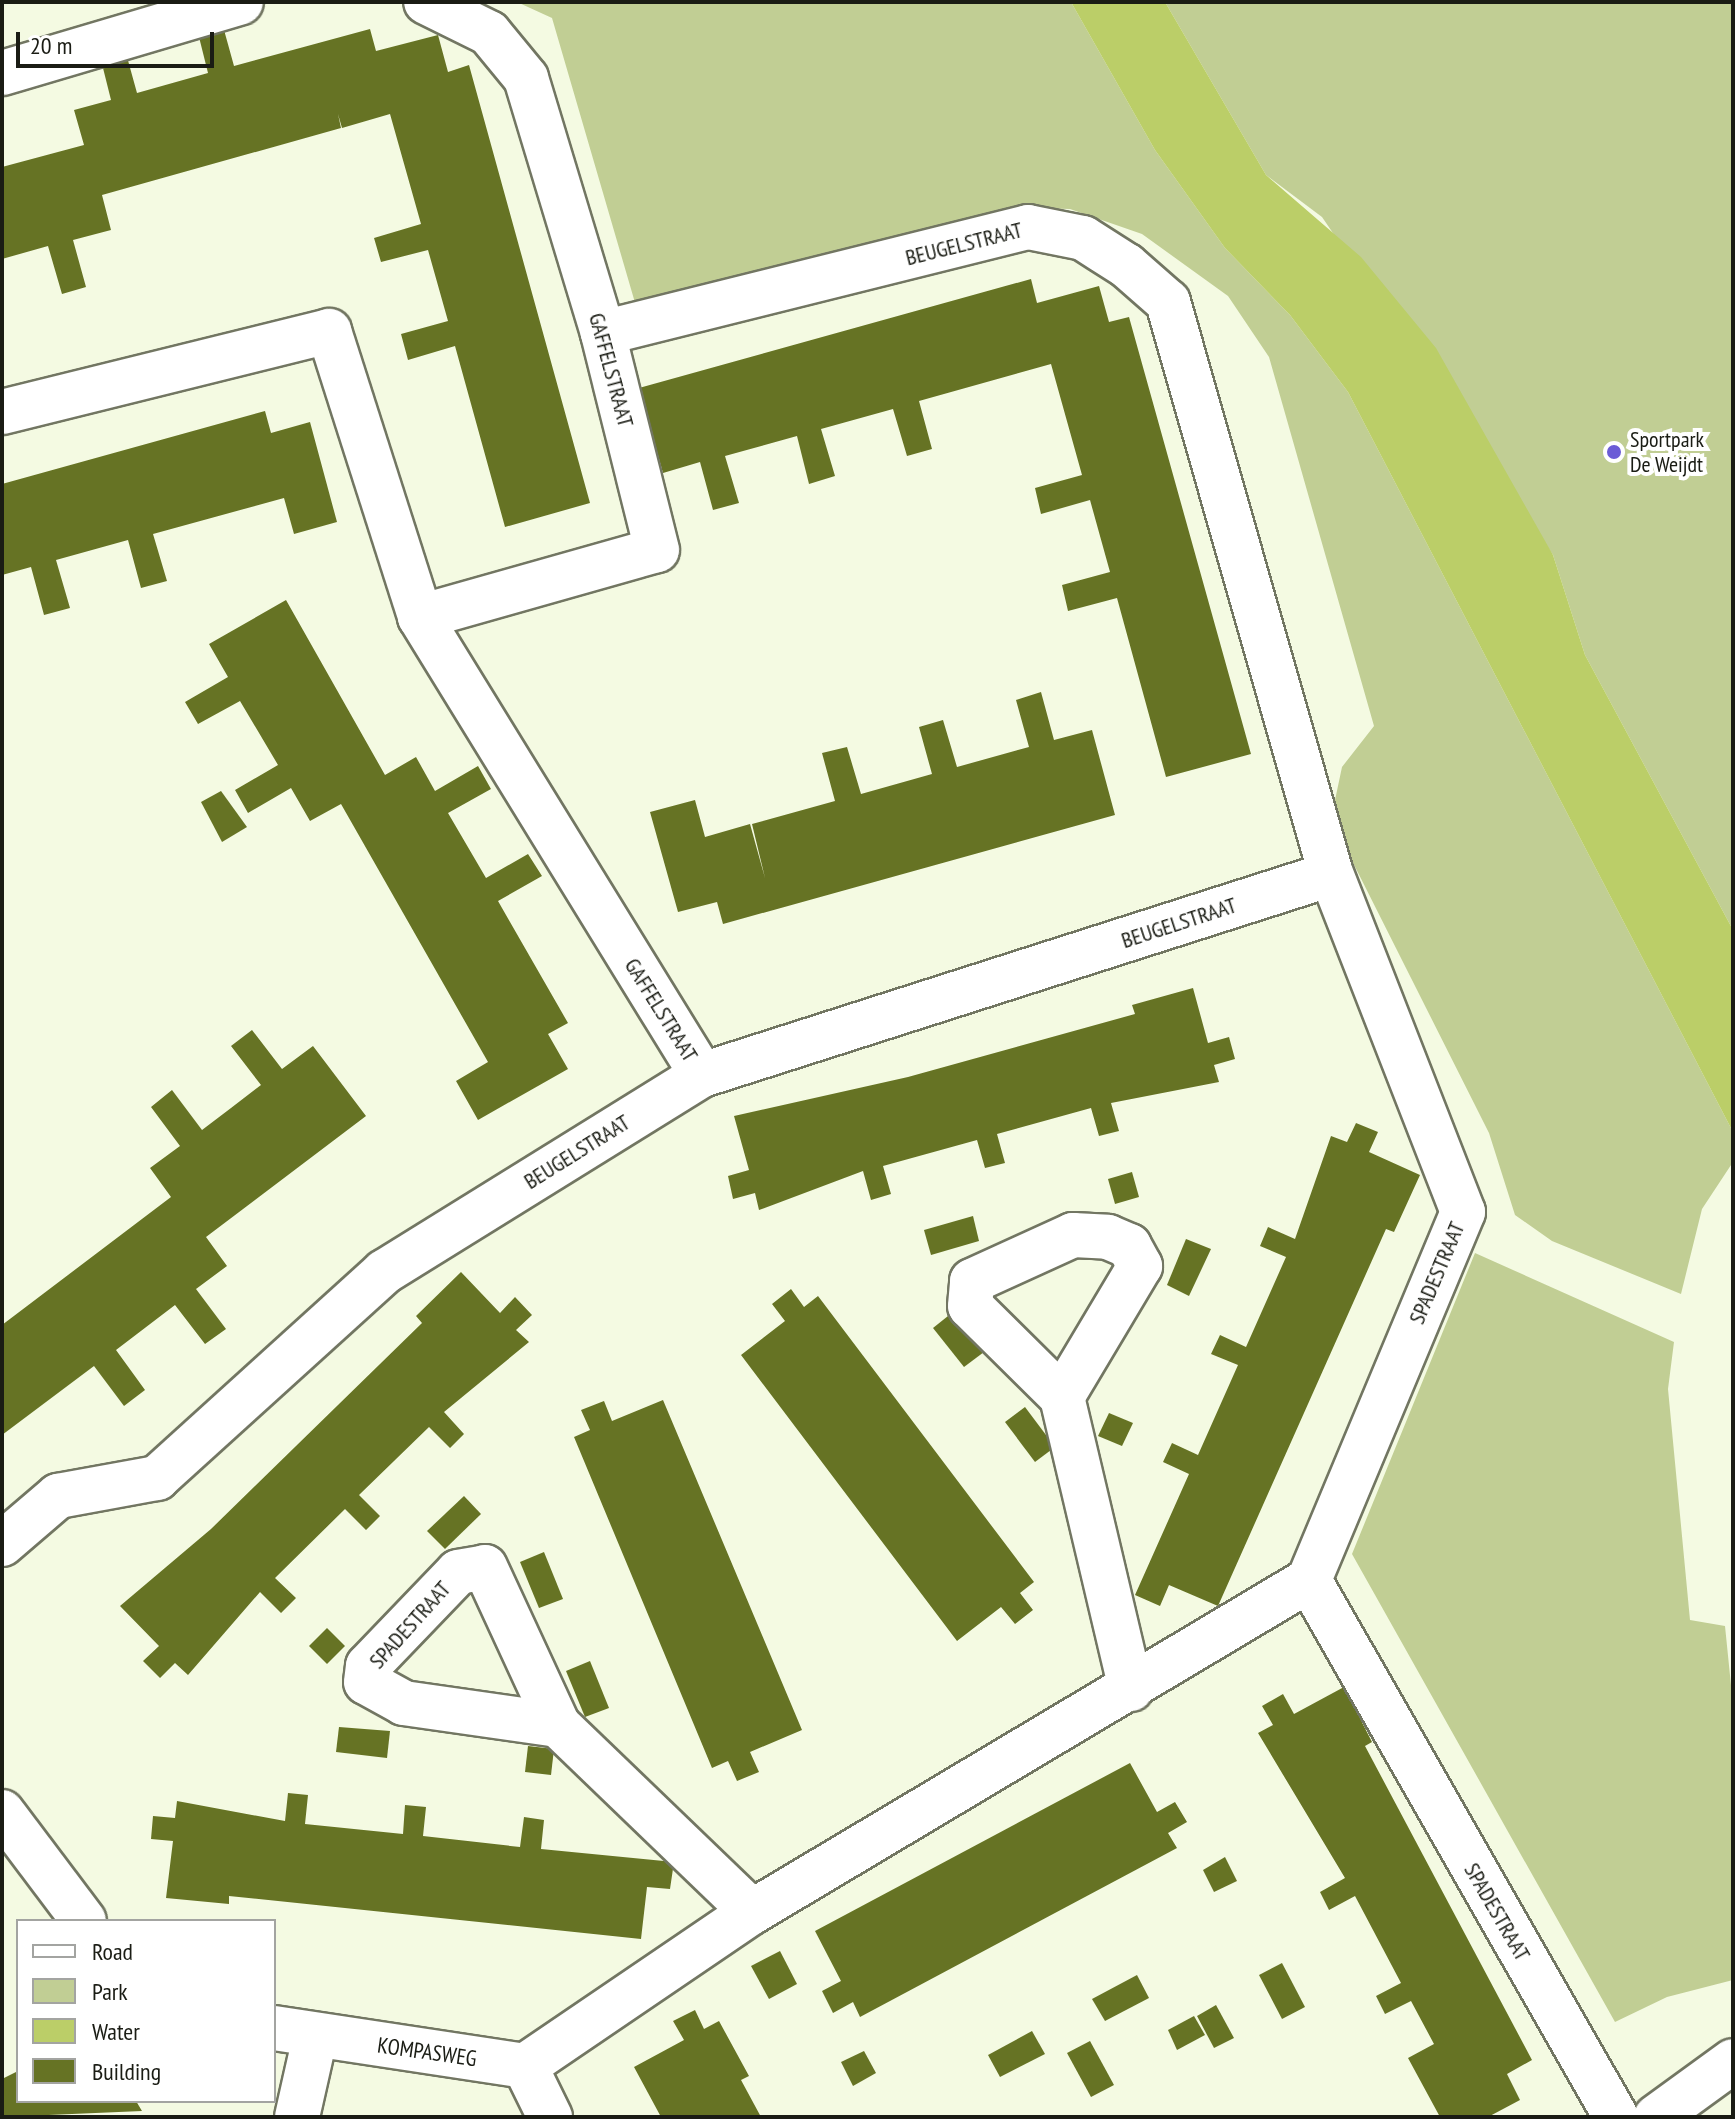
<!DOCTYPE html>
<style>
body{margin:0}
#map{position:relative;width:1735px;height:2119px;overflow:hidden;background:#f4fae2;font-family:"PT Sans Narrow",sans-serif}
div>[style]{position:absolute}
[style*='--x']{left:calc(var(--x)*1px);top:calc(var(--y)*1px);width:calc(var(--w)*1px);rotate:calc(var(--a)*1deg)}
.green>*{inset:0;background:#c1ce94}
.water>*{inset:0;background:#bbce68}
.building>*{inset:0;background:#667324}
.roads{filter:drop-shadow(2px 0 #727662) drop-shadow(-2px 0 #727662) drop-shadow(0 2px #727662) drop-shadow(0 -2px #727662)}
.minor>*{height:44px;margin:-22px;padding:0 22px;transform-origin:22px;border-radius:22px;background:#fff}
.dots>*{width:22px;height:22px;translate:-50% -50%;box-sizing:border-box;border:4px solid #fff;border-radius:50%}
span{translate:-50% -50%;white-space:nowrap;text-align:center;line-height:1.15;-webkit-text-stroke:8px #fff;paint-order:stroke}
.street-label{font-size:22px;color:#1a1c14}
.poi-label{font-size:22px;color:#1a1c14}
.left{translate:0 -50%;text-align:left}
.frame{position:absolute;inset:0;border:4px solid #1a1c14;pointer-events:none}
.legend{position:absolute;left:16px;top:1919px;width:260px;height:184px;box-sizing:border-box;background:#fff;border:2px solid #a3a4a1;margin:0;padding:10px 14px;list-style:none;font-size:24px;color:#1a1c14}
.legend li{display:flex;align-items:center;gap:16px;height:40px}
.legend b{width:40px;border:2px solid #a3a4a1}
.scale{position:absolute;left:16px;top:32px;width:198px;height:36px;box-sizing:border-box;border:4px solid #1a1c14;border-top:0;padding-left:10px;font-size:24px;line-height:28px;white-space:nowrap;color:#1a1c14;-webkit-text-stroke:6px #fff;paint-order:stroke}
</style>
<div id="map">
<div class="green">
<i style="clip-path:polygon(517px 2px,1071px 2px,1155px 150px,1225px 248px,1290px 315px,1348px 392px,1733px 1132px,1733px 1162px,1702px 1209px,1681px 1294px,1552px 1241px,1515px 1215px,1489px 1133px,1331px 819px,1342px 767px,1374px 726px,1269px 357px,1228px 296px,1142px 234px,1070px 209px,1033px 208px,638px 313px,552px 18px)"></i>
<i style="clip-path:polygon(1165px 2px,1733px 2px,1733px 930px,1585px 655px,1553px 555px,1322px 217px,1266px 175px)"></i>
<i style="clip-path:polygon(1475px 1253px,1674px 1342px,1668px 1389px,1690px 1620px,1725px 1626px,1733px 1705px,1733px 1980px,1667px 1997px,1615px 2022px,1352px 1554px)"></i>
</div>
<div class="water">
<i style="clip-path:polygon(1071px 2px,1165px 2px,1266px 175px,1361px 257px,1436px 348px,1553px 555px,1585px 655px,1733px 930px,1733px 1132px,1348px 392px,1290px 315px,1225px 248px,1155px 150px)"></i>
</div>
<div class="building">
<i style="clip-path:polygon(221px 19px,234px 66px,370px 29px,376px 51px,438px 35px,448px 72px,469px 65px,590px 503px,505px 527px,455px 346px,408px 360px,401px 334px,448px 321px,428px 250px,381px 262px,374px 238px,421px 224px,390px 114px,342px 128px,338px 114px,341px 128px,102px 195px,111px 230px,73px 240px,86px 287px,62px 294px,48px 246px,2px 259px,2px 167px,84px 145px,74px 110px,111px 100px,99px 52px,124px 46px,137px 93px,208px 73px,196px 25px)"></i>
<i style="clip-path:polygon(1031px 279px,1037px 303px,1099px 286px,1109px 322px,1129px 317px,1251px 754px,1166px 777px,1117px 598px,1068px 611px,1062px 585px,1110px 572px,1090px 500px,1041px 514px,1035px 488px,1082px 475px,1051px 364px,919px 401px,932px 449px,907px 456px,893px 409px,821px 429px,835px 476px,809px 484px,797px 436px,725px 456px,739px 503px,713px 510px,700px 462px,663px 473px,639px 388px)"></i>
<i style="clip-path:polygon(265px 411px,271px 433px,310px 422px,337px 522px,294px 534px,284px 498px,153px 534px,167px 581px,141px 588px,128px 540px,56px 560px,70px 608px,44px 615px,31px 567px,2px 575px,2px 484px)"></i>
<i style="clip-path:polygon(286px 600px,385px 775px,416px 757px,435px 791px,478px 766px,491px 789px,448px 813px,486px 878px,528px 854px,542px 876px,498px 901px,568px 1023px,548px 1034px,568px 1069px,478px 1120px,456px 1081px,488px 1062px,341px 804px,310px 821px,291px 788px,248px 813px,235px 790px,278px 765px,240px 701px,198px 724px,185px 702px,228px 677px,209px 644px)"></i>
<i style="clip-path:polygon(1041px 692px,1054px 740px,1092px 730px,1115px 815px,723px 924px,717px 902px,678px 912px,650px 812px,695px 800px,705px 837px,750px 824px,765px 878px,752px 824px,835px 801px,822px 753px,847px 747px,861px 794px,932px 774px,919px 727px,943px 720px,957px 767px,1029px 747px,1016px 700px)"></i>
<i style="clip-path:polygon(221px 791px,247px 827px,222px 842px,201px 802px)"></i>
<i style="clip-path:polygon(1193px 988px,1208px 1043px,1229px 1037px,1235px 1059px,1214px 1065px,1219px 1082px,1111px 1103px,1119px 1131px,1099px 1136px,1091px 1108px,997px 1134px,1005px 1163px,985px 1168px,977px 1140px,883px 1166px,891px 1194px,871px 1200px,863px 1171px,759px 1210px,755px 1193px,733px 1199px,728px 1176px,749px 1170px,734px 1116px,908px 1077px,1135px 1014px,1132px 1005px)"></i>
<i style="clip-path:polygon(252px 1030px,282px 1069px,313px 1046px,366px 1116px,206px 1237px,227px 1266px,196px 1289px,226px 1329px,205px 1344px,175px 1305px,116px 1350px,145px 1390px,124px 1406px,94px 1366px,2px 1435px,2px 1325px,171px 1197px,150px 1168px,180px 1146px,151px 1107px,172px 1090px,202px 1130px,231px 1108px,261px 1085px,231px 1046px)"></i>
<i style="clip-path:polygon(1356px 1123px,1378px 1132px,1369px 1152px,1420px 1175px,1394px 1232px,1386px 1229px,1218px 1606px,1169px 1585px,1160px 1606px,1135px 1595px,1189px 1474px,1163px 1462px,1172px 1443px,1198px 1455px,1238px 1365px,1211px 1354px,1220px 1335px,1246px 1347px,1286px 1257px,1260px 1246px,1268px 1227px,1295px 1239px,1331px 1136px,1347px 1142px)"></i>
<i style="clip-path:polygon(1132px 1172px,1139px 1197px,1115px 1204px,1108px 1179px)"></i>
<i style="clip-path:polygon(973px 1216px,979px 1241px,931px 1255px,924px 1230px)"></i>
<i style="clip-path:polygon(1186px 1239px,1211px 1249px,1189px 1296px,1167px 1285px)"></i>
<i style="clip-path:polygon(461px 1272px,500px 1313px,515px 1297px,532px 1315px,516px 1330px,529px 1342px,444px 1412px,464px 1434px,450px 1448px,429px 1427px,359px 1495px,380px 1516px,366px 1530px,345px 1509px,275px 1578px,296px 1598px,281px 1613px,260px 1592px,188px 1675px,175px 1663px,160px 1678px,143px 1661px,159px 1646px,120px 1606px,211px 1529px,422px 1323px,416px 1316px)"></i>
<i style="clip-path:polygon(791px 1289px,804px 1307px,818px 1296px,1034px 1582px,1020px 1593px,1033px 1610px,1015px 1624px,1001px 1607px,957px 1641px,741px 1355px,785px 1321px,772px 1304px)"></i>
<i style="clip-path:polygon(953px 1312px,984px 1352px,964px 1367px,933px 1328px)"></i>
<i style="clip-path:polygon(663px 1400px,802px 1730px,750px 1752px,759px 1772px,737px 1781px,728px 1761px,712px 1768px,574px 1437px,590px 1430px,581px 1410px,604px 1401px,612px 1421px)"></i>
<i style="clip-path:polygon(1025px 1407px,1055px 1447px,1035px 1462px,1005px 1422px)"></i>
<i style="clip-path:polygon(1109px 1413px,1133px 1423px,1122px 1446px,1098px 1436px)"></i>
<i style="clip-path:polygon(464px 1496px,481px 1514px,445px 1549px,427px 1531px)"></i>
<i style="clip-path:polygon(544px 1552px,563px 1599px,539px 1608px,520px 1562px)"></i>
<i style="clip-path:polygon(327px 1628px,345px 1646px,327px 1664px,309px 1646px)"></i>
<i style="clip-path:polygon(590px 1661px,609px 1708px,585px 1717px,566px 1671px)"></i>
<i style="clip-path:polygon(1344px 1687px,1372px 1742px,1365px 1746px,1532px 2060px,1507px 2074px,1520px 2100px,1488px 2117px,1440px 2117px,1408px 2058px,1434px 2044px,1411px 2001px,1385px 2014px,1376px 1996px,1401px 1983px,1355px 1896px,1329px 1910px,1320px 1892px,1345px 1878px,1258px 1733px,1273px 1725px,1262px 1706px,1283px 1694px,1294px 1714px)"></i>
<i style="clip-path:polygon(339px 1727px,390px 1731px,387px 1758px,336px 1752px)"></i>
<i style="clip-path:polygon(528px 1746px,554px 1749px,551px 1775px,525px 1772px)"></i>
<i style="clip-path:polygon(1130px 1763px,1157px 1812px,1175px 1802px,1187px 1822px,1168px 1833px,1177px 1848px,860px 2017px,853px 2002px,833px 2013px,822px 1991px,841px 1981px,815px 1931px)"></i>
<i style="clip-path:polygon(288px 1793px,308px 1795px,305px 1824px,403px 1834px,405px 1805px,426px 1807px,423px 1836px,520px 1847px,524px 1817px,544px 1820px,541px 1849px,674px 1862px,670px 1889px,647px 1887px,641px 1939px,229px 1896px,229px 1904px,166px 1898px,173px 1841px,151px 1839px,153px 1816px,175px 1818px,177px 1801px,285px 1821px)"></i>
<i style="clip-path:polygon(1225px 1857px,1237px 1881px,1214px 1892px,1203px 1870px)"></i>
<i style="clip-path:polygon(780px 1951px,797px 1984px,769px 1999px,751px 1966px)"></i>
<i style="clip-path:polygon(1282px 1963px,1305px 2007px,1282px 2019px,1259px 1975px)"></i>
<i style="clip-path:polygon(1137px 1975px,1149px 1998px,1105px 2021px,1092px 1999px)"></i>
<i style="clip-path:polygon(1216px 2005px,1234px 2038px,1214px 2048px,1197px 2016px)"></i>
<i style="clip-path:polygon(695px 2010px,704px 2029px,719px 2021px,749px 2076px,741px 2080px,761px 2117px,661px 2117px,634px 2067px,684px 2040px,673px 2021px)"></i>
<i style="clip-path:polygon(1194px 2016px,1205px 2035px,1177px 2050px,1168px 2030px)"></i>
<i style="clip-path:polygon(1032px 2031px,1045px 2054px,1000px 2077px,988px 2055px)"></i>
<i style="clip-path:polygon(1090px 2041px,1114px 2085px,1091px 2097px,1067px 2053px)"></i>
<i style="clip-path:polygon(864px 2051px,876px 2073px,853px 2086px,841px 2062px)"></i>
<i style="clip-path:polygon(18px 2071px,18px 2101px,136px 2101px,142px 2111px,2px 2117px,2px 2079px)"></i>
</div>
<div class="roads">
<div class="minor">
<i style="--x:2;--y:73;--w:249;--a:-16.5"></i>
<i style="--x:2;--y:412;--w:337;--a:-13.9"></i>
<i style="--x:329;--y:331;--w:300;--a:72.3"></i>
<i style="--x:420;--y:617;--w:538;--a:58.38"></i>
<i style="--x:420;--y:617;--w:246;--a:-15.8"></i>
<i style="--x:657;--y:550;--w:224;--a:-104"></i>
<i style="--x:603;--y:333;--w:266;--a:-106.8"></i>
<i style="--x:526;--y:78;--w:58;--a:-129.4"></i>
<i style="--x:489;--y:33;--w:70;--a:-153.8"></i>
<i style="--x:1062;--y:1397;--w:129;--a:-135.3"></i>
<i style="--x:970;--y:1306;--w:25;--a:-85"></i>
<i style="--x:972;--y:1281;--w:111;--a:-24.5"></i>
<i style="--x:1073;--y:1235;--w:35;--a:3"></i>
<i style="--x:1108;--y:1237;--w:23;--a:23"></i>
<i style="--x:1129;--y:1246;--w:23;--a:61"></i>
<i style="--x:1140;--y:1266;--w:152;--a:120.8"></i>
<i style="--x:1062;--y:1397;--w:300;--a:76.7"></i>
<i style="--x:2;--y:1544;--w:74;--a:-40.6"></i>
<i style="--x:58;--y:1496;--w:101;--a:-10.3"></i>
<i style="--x:157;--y:1478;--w:307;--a:-42.2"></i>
<i style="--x:384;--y:1272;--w:374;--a:-31.8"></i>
<i style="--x:702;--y:1075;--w:660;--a:-17.72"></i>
<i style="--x:1331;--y:874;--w:595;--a:-105.91"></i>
<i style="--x:1168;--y:302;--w:55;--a:-138.7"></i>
<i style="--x:1127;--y:266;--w:52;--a:-147.5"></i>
<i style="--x:1083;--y:238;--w:56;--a:-168.7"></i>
<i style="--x:1028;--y:227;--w:438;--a:166"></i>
<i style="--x:1309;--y:1580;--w:619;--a:60.24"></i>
<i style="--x:558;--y:1725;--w:156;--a:-171.9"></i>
<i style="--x:404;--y:1703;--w:43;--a:-151.1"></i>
<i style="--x:366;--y:1682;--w:16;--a:-83"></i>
<i style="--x:368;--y:1666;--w:130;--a:-46.2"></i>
<i style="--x:458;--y:1572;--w:27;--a:-10"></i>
<i style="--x:485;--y:1567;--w:174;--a:65.2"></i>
<i style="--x:558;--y:1725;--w:269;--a:43.9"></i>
<i style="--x:2;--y:1812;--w:136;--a:53"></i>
<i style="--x:274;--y:2028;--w:254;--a:8.6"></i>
<i style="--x:525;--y:2066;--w:57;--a:63.9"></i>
<i style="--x:525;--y:2066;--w:274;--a:-34.2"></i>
<i style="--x:752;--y:1912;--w:648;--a:-30.8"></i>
<i style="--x:1309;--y:1580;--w:399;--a:-67.3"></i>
<i style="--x:1463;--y:1212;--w:363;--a:-111.3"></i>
<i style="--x:297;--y:2117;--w:82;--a:-77.3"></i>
<i style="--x:1656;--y:2117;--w:95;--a:-36"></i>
</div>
</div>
<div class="dots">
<i style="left:1614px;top:452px;background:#6b5cd6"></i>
</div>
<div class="street-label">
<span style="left:964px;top:244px;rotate:-14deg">BEUGELSTRAAT</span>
<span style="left:611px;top:370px;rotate:75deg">GAFFELSTRAAT</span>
<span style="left:1179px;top:923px;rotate:-18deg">BEUGELSTRAAT</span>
<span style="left:661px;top:1010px;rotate:58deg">GAFFELSTRAAT</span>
<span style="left:577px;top:1152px;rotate:-32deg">BEUGELSTRAAT</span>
<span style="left:1437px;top:1273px;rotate:-67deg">SPADESTRAAT</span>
<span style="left:410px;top:1625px;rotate:-48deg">SPADESTRAAT</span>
<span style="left:1497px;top:1912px;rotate:60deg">SPADESTRAAT</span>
<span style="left:427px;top:2052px;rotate:8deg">KOMPASWEG</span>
</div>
<div class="poi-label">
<span class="left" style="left:1630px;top:452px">Sportpark<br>De Weijdt</span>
</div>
<div class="frame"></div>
<ul class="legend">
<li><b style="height:10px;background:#fff"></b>Road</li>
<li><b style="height:22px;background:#c1ce94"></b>Park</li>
<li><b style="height:22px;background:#bbce68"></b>Water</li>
<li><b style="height:22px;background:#667324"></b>Building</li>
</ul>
<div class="scale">20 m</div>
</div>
